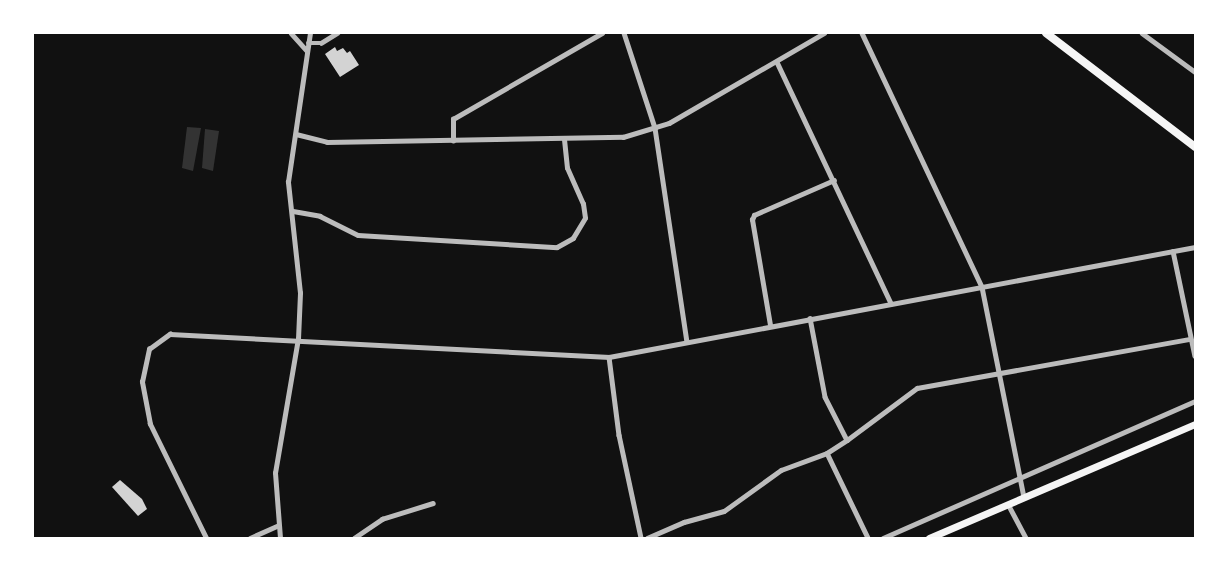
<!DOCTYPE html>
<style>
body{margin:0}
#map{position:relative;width:1228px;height:571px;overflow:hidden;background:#111;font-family:"Open Sans",sans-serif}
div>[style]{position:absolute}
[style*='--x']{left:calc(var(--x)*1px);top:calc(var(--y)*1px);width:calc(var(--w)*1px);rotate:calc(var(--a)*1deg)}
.water>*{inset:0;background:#333}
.building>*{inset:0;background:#d3d3d3}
.minor>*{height:4.5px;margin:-2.25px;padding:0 2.25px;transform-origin:2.25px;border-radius:2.25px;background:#bcbcbc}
.primary>*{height:7px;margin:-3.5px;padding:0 3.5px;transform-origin:3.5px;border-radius:3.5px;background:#f5f5f5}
.trunk>*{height:8px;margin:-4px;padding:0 4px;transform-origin:4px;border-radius:4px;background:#f5f5f5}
span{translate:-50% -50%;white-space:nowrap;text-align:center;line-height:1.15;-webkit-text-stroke:6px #fff;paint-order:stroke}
.frame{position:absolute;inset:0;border:34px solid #fff;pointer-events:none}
</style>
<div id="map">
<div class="water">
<i style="clip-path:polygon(187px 127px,201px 128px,193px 171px,182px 168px)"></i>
<i style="clip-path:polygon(205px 129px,219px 131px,213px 171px,202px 168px)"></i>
</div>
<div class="building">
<i style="clip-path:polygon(335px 47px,337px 51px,343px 48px,347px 53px,350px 51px,359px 65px,340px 77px,325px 54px)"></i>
<i style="clip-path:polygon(120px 480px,142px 499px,147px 509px,138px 516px,112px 487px)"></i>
</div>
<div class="minor">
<i style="--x:291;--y:33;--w:24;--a:48"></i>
<i style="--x:624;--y:33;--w:100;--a:71.9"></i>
<i style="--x:655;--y:128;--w:216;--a:81.5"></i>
<i style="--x:862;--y:33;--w:281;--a:64.7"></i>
<i style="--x:982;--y:287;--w:214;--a:78.7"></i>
<i style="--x:1142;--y:33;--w:66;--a:36.3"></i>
<i style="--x:308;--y:43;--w:13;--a:0"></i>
<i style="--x:321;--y:43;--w:19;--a:-32"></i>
<i style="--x:777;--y:62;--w:267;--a:64.7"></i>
<i style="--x:296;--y:134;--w:32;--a:14"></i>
<i style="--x:327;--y:142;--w:296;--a:-1"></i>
<i style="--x:623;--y:137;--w:48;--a:-16.9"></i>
<i style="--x:669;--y:123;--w:179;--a:-30.1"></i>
<i style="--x:453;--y:141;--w:22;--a:-90"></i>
<i style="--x:453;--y:119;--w:172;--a:-30"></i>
<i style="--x:293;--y:211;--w:27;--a:10"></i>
<i style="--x:320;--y:216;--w:42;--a:26.6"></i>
<i style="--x:358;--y:235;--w:199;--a:3.5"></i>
<i style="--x:557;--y:247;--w:18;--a:-29"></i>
<i style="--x:573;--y:238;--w:23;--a:-59"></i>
<i style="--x:585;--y:218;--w:14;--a:-98"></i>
<i style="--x:583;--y:204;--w:39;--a:-114"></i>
<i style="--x:567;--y:168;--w:28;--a:-96"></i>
<i style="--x:1173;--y:251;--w:107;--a:78.2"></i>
<i style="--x:810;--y:318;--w:80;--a:79.2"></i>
<i style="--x:825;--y:397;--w:48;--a:62.9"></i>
<i style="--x:770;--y:325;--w:107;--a:-99.7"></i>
<i style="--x:752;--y:220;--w:5;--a:-68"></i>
<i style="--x:754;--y:215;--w:87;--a:-23.6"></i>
<i style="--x:609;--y:357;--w:79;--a:82.7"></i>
<i style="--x:619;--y:435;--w:105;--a:77.9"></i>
<i style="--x:827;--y:453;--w:94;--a:64.2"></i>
<i style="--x:1008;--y:504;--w:38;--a:62"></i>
<i style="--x:206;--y:538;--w:127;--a:-116.2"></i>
<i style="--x:150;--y:424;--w:43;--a:-100.8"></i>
<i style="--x:142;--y:382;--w:34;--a:-78"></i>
<i style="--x:149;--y:349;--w:26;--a:-36"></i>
<i style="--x:170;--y:334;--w:440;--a:3"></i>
<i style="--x:609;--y:357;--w:596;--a:-10.63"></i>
<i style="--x:250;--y:538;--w:30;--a:-24"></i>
<i style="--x:280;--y:538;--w:65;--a:-94.4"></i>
<i style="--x:275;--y:473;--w:136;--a:-80.3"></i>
<i style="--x:298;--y:339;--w:46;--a:-87.5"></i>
<i style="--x:300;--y:293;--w:112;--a:-96.2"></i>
<i style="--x:288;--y:182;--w:151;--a:-81.6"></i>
<i style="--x:354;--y:538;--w:34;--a:-34"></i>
<i style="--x:382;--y:519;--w:53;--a:-17.4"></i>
<i style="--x:647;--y:538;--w:40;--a:-23.4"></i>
<i style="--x:684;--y:522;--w:41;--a:-15.4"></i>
<i style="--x:724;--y:511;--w:70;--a:-35.7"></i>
<i style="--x:781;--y:470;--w:49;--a:-20.3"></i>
<i style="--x:827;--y:453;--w:24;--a:-33"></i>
<i style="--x:847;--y:440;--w:87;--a:-36.6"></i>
<i style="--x:917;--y:388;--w:277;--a:-10.2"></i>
<i style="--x:883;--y:538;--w:341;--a:-23.7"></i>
</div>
<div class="primary">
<i style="--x:929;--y:538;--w:289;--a:-23.2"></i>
</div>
<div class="trunk">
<i style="--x:1046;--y:33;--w:188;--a:37.4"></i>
</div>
<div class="frame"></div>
</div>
